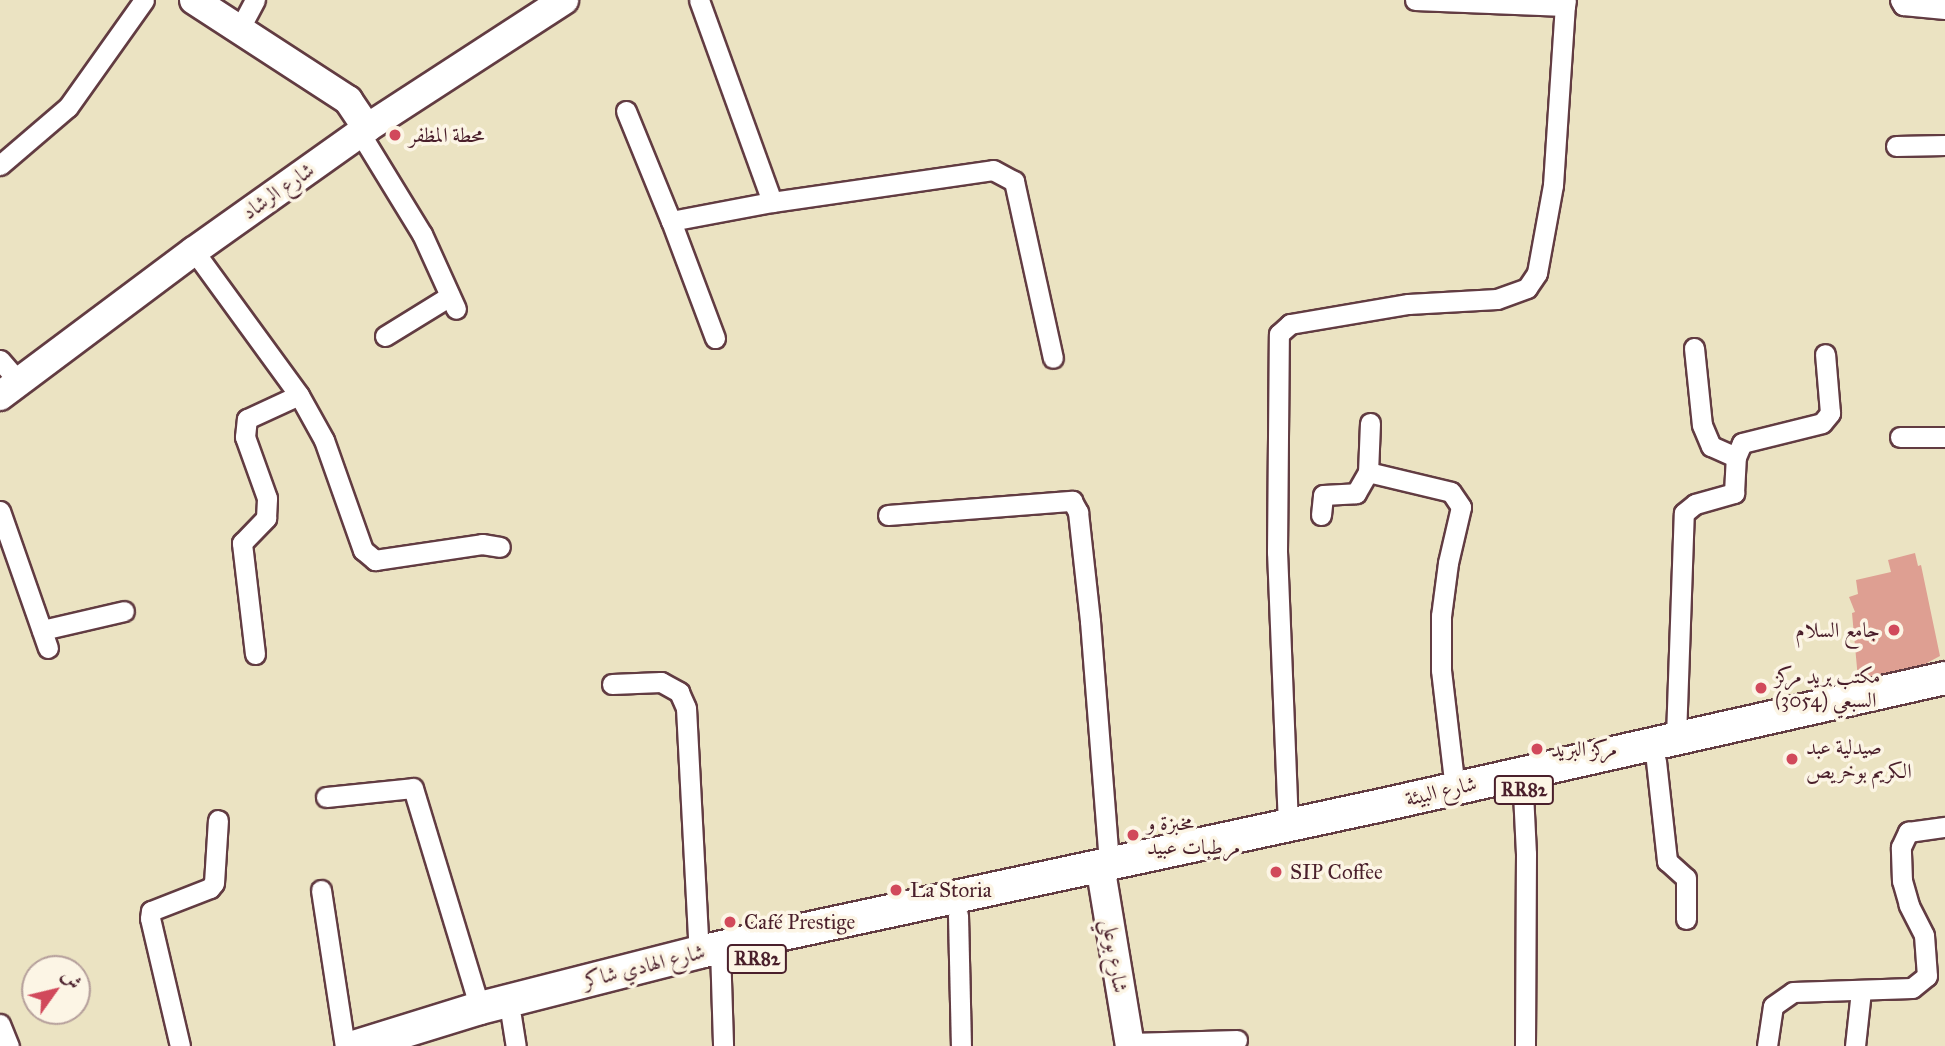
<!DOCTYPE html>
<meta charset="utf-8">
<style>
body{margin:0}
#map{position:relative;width:1945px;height:1046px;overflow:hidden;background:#ebe3c2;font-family:"IM FELL Great Primer",Amiri,serif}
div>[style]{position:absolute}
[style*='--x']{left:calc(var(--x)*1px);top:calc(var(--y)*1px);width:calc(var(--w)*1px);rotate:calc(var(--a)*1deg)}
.building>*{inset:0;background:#de9f92}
.roads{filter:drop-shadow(2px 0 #623c42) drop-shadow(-2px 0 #623c42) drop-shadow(0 2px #623c42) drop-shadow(0 -2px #623c42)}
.street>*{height:19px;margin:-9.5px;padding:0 9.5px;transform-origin:9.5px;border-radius:9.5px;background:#fff}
.secondary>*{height:28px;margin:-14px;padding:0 14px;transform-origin:14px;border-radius:14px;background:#fff}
.primary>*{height:32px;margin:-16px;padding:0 16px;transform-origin:16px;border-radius:16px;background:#fff}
.dots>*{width:19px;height:19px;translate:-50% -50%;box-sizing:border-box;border:4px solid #fcf5e5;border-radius:50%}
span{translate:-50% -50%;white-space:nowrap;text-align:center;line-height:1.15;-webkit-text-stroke:7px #fcf5e5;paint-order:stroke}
.shield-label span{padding:2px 5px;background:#fcf5e5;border:2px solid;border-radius:5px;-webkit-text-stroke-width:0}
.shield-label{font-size:19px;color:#4a1f2b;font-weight:700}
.poi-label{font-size:21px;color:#4a1f2b}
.left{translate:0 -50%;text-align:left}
.right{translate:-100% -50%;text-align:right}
.street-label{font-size:21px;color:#4a1f2b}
.north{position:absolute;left:21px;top:955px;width:70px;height:70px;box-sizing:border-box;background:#fcf5e5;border:2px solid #b59f9b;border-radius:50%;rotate:56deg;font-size:19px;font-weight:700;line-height:28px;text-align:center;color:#4a1f2b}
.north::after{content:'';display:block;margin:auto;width:24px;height:32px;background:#d1495b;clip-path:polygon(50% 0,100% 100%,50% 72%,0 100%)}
</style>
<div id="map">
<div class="building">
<i style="clip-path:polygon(1915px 553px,1918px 566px,1921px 565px,1940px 656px,1925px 664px,1858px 679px,1852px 613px,1855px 612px,1849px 597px,1858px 594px,1856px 580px,1891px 572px,1888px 560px)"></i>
</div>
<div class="roads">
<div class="street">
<i style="--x:699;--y:0;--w:215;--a:70.1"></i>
<i style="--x:772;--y:202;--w:223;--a:-8.2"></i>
<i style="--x:993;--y:170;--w:24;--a:28"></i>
<i style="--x:1014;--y:181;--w:181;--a:77.6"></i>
<i style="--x:1415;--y:0;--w:150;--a:2.3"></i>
<i style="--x:1565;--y:6;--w:6;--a:-81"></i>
<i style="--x:1900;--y:0;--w:6;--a:59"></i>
<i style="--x:1903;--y:5;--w:42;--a:5.4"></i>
<i style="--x:239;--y:30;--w:34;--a:-62"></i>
<i style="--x:626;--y:111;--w:119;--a:67.8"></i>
<i style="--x:360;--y:133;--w:119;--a:58.5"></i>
<i style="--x:422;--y:234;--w:82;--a:65.6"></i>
<i style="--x:1896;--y:146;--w:49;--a:-1.2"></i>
<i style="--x:0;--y:165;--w:89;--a:-40.5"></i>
<i style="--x:68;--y:107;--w:131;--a:-54.6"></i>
<i style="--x:194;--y:251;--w:178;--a:53.9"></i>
<i style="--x:299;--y:395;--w:51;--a:60.9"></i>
<i style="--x:324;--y:440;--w:117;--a:70.5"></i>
<i style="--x:363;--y:550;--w:16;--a:40"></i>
<i style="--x:375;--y:560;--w:108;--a:-8.5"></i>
<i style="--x:482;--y:544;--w:18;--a:9"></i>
<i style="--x:385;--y:336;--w:76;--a:-31.6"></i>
<i style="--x:715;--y:338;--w:125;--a:-110.6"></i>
<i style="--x:671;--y:221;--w:103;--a:-10.7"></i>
<i style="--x:1694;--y:348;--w:77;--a:84.1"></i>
<i style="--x:1702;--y:425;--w:23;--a:67"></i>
<i style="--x:1711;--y:446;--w:27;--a:24"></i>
<i style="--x:0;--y:360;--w:29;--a:49"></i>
<i style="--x:1370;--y:423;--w:49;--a:92.3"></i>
<i style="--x:1368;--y:472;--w:85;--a:13.5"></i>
<i style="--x:1451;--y:492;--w:18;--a:56"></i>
<i style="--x:1461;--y:507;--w:57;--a:103.1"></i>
<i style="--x:1448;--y:563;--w:53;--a:97.5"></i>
<i style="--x:1441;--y:616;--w:54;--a:90"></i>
<i style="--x:1441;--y:670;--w:120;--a:83.3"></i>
<i style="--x:1900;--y:437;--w:45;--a:0"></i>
<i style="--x:0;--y:511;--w:145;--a:70.7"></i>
<i style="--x:888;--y:515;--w:185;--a:-4.4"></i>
<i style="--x:1072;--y:501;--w:13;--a:61"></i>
<i style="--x:1078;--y:512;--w:110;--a:83.7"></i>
<i style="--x:1090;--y:621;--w:243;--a:85.5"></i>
<i style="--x:1321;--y:515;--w:20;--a:-84"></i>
<i style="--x:1323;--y:495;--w:33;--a:-3"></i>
<i style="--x:1356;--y:493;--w:24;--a:-60"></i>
<i style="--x:42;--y:630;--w:84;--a:-13"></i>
<i style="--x:255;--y:654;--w:112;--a:-96.7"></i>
<i style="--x:242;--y:543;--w:35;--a:-46"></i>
<i style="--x:266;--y:518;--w:20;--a:-87"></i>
<i style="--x:267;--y:498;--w:65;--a:-109.8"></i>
<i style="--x:245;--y:437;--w:18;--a:-84"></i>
<i style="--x:247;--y:419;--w:57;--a:-24.8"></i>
<i style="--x:612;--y:684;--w:49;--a:-2.3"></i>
<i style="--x:661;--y:682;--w:21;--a:29"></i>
<i style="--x:679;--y:692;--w:17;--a:66"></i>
<i style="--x:686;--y:708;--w:244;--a:87"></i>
<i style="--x:1676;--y:737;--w:224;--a:-88"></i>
<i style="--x:1684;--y:513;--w:14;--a:-39"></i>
<i style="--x:1695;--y:504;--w:41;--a:-15.8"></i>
<i style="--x:1734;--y:493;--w:36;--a:-87"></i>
<i style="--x:1736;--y:457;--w:15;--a:-67"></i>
<i style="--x:1742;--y:443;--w:82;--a:-14"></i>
<i style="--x:1822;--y:423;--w:13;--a:-51"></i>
<i style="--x:1830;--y:413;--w:59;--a:-94.8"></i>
<i style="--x:1656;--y:761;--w:101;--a:83.7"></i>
<i style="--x:1667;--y:861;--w:25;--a:42"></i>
<i style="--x:1686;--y:878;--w:41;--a:90"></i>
<i style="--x:1522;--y:772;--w:82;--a:87.2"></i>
<i style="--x:1526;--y:854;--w:192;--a:90.3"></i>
<i style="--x:326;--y:797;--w:87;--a:-5.9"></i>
<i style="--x:413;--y:788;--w:230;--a:73.1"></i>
<i style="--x:1288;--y:825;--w:273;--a:-92.3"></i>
<i style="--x:1277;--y:552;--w:218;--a:-89.5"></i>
<i style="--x:1279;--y:334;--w:15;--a:-42"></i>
<i style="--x:1290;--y:324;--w:120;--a:-9.6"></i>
<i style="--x:1408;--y:304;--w:89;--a:-3.2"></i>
<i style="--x:1497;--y:299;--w:32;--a:-20"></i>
<i style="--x:1527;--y:288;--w:18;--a:-56"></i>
<i style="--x:1537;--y:273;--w:89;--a:-79.7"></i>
<i style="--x:1553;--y:185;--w:179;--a:-86.2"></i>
<i style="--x:321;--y:890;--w:158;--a:81.3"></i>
<i style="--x:958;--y:915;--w:131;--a:88.7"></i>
<i style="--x:720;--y:948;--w:98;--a:88.2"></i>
<i style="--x:511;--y:1016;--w:30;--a:81"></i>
<i style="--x:0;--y:1024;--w:24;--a:68"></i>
<i style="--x:1130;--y:1043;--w:107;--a:-1.6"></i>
<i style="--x:180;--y:1046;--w:131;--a:-103.2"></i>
<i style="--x:150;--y:918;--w:7;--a:-82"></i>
<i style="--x:151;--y:911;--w:63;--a:-21.3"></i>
<i style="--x:210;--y:888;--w:6;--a:-51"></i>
<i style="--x:214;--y:883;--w:63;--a:-86.4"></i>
<i style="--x:1767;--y:1046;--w:40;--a:-81.5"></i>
<i style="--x:1773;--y:1006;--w:24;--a:-35"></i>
<i style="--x:1793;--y:992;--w:119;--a:-1.9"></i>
<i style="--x:1912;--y:988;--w:19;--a:-39"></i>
<i style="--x:1927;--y:976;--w:41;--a:-94.2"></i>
<i style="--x:1924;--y:935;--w:34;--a:-117"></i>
<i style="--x:1909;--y:905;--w:25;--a:-106"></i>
<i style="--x:1902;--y:881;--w:34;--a:-92"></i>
<i style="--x:1901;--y:847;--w:17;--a:-65"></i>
<i style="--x:1908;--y:832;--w:37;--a:-8"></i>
<i style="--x:1855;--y:1046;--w:55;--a:-83.8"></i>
</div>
<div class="secondary">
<i style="--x:194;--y:0;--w:184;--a:33"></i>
<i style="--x:348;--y:100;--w:34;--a:56"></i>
<i style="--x:0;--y:396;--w:242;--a:-36.8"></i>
<i style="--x:194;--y:251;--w:212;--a:-35.4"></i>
<i style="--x:367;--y:128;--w:235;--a:-33"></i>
<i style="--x:1100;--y:865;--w:183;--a:80.6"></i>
</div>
<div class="primary">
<i style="--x:357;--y:1046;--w:129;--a:-17.2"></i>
<i style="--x:480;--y:1008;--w:226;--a:-14.3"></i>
<i style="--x:699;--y:952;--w:695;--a:-12.14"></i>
<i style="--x:1378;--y:806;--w:581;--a:-12.72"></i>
</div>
</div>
<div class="dots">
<i style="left:395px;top:135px;background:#d1495b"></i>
<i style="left:1894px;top:630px;background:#d1495b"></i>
<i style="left:1761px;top:688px;background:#d1495b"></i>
<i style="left:1537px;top:749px;background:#d1495b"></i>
<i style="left:1792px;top:759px;background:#d1495b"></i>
<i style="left:1133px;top:835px;background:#d1495b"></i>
<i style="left:1276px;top:872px;background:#d1495b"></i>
<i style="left:896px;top:890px;background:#d1495b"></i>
<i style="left:730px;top:922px;background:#d1495b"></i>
</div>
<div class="shield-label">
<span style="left:1524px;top:790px">RR82</span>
<span style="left:757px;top:959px">RR82</span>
</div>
<div class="poi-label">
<span class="left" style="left:409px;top:135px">محطة المظفر</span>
<span class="right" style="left:1880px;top:630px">جامع السلام</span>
<span class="left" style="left:1775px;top:688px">مكتب بريد مركز<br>السبعي (3054)</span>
<span class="left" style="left:1806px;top:759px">صيدلية عبد<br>الكريم بوخريص</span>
<span class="left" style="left:1551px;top:749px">مركز البريد</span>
<span class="left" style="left:1147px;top:835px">مخبزة و<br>مرطبات عبيد</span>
<span class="left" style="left:1290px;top:872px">SIP Coffee</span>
<span class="left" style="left:910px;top:890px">La Storia</span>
<span class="left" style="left:744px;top:922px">Café Prestige</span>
</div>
<div class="street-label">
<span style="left:278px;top:191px;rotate:-35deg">شارع الرشاد</span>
<span style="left:1441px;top:791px;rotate:-13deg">شارع البيئة</span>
<span style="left:1115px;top:956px;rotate:81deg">شارع بوعلي</span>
<span style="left:644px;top:966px;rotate:-14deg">شارع الهادي شاكر</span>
</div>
<div class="north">ش</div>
</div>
